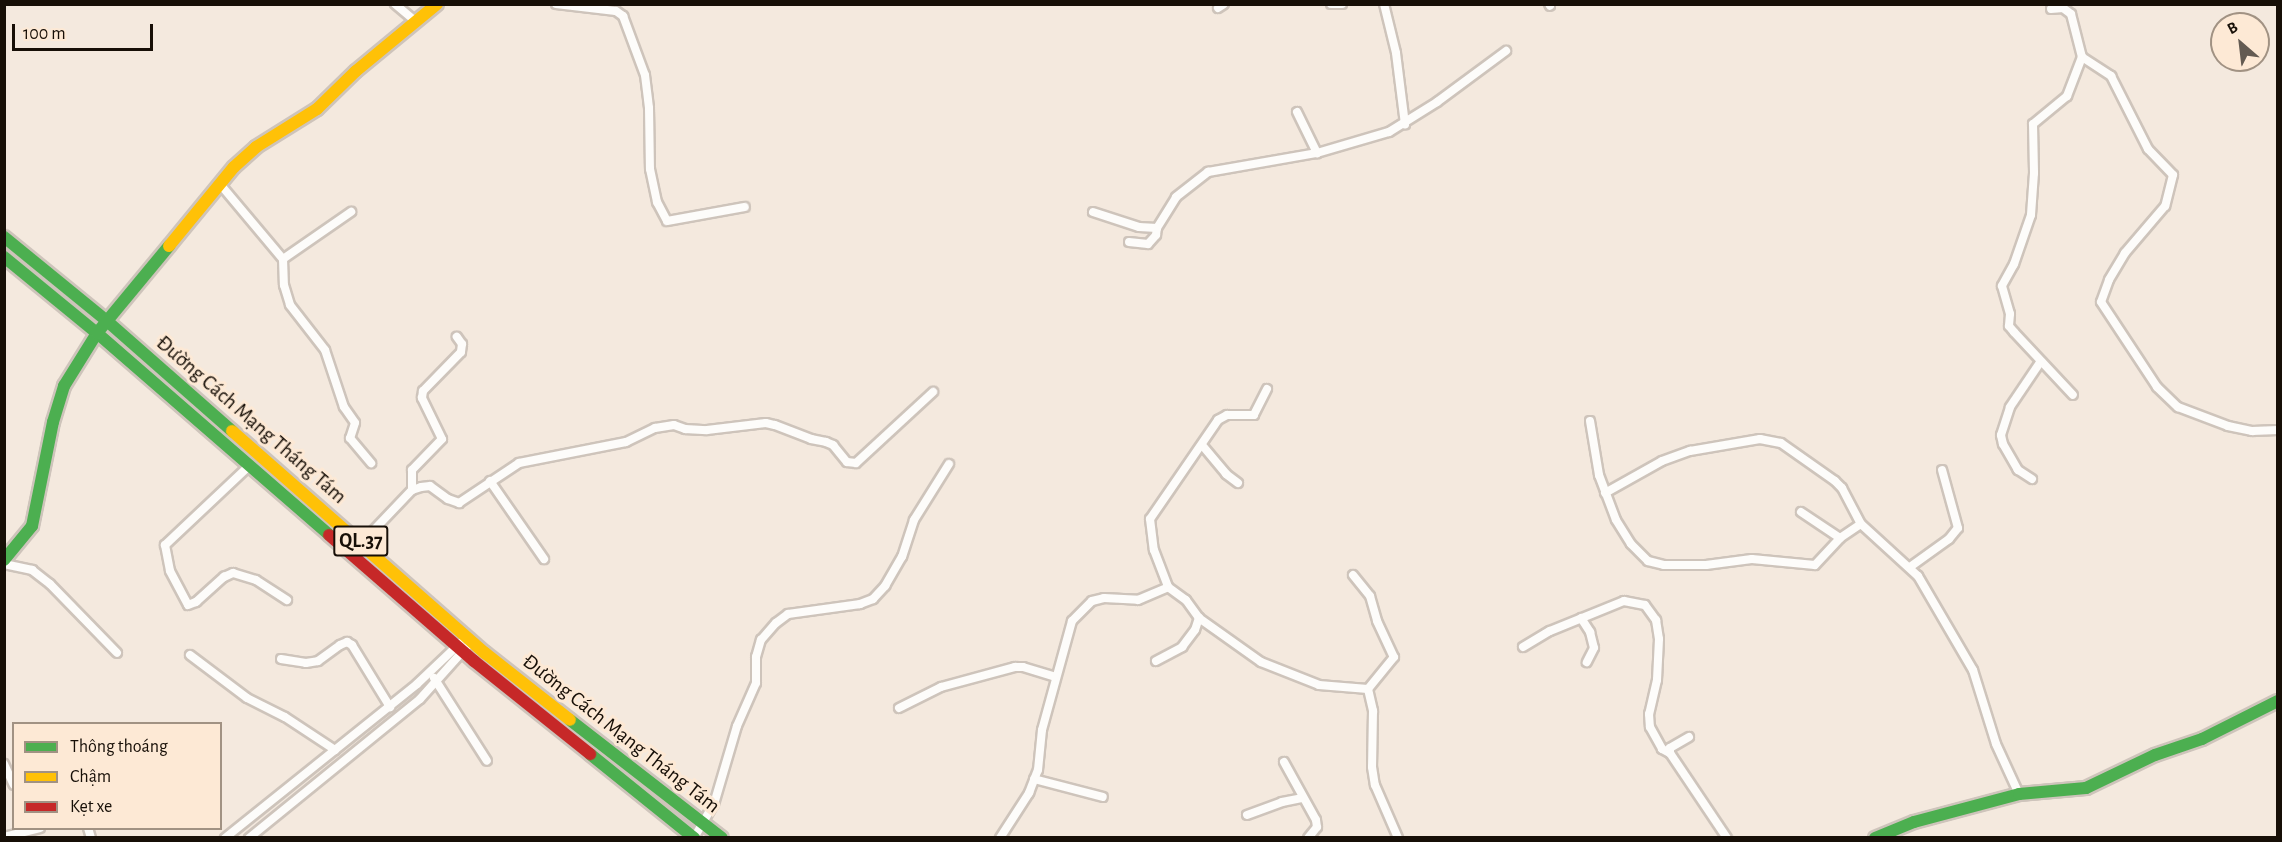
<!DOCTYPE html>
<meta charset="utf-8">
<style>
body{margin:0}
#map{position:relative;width:2282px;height:842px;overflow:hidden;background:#f4e9de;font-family:"Alegreya Sans",sans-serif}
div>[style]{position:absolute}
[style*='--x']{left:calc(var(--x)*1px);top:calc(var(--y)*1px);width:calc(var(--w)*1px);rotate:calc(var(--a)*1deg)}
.roads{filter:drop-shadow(2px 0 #cec4bb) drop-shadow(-2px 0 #cec4bb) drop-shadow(0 2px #cec4bb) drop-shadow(0 -2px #cec4bb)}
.street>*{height:8px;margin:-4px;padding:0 4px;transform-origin:4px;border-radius:4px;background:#fdfcfa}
.fast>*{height:12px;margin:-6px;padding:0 6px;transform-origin:6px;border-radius:6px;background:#4caf50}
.slow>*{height:12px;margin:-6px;padding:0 6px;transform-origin:6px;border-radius:6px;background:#ffc107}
.jam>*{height:12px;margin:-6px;padding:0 6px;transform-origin:6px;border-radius:6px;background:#c62828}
span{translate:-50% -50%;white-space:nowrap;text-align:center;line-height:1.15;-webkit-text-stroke:6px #fde9d5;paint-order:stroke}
.shield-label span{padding:2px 4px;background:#fde9d5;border:2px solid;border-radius:4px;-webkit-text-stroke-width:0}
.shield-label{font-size:20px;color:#170f07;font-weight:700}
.street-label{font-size:21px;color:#170f07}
.frame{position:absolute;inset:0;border:6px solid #170f07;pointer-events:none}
.legend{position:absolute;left:12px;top:722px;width:210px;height:108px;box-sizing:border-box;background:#fde9d5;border:2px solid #a19283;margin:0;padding:8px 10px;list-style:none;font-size:18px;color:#170f07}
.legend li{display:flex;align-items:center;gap:12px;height:30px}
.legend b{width:30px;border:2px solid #a19283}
.north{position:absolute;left:2210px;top:12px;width:60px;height:60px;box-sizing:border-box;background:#fde9d5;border:2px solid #a19283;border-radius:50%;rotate:332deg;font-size:16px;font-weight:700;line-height:24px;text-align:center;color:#170f07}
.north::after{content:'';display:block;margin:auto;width:21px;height:27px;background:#645b52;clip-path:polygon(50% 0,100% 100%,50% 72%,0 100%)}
.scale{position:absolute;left:12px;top:24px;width:141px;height:27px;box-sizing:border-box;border:3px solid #170f07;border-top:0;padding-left:8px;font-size:18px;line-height:21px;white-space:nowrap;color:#170f07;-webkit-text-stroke:4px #fde9d5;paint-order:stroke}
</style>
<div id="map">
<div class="roads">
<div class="street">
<i style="--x:395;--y:4;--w:26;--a:40"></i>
<i style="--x:556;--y:4;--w:60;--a:6.7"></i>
<i style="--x:616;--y:11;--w:9;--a:36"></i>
<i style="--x:623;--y:16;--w:63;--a:69.6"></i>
<i style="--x:645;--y:75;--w:33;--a:83"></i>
<i style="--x:649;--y:108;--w:61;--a:89.1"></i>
<i style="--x:650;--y:169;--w:34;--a:78"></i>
<i style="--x:657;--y:202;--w:21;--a:62"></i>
<i style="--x:667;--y:221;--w:79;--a:-10.2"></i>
<i style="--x:1331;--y:4;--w:11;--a:0"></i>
<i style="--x:1384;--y:4;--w:50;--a:76.2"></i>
<i style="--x:1396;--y:53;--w:72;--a:82.8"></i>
<i style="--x:1549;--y:4;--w:2;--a:63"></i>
<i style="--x:1218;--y:8;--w:7;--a:-34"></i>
<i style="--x:2051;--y:9;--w:12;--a:-5"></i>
<i style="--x:2063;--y:8;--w:10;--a:37"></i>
<i style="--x:2071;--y:14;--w:44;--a:75.7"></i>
<i style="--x:2082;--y:57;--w:42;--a:111"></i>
<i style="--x:2067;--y:96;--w:44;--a:140.5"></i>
<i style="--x:2033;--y:124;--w:49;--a:88.8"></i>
<i style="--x:2034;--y:173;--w:42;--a:94.1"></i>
<i style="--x:2031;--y:215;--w:52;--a:109.1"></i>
<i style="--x:2014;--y:264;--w:25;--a:119"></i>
<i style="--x:2002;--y:286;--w:29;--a:74"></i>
<i style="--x:2010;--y:314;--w:12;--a:95"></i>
<i style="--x:2009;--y:326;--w:8;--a:50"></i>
<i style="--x:2014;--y:332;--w:86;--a:46.9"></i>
<i style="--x:2082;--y:57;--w:35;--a:33"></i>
<i style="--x:2111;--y:76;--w:82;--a:63.1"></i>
<i style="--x:2148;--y:149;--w:36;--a:46"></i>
<i style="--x:2173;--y:175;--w:32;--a:104"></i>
<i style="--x:2165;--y:206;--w:62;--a:130.4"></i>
<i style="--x:2125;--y:253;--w:31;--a:121"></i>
<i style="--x:2109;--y:280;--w:23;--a:110"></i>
<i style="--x:2101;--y:302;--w:102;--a:56.6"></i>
<i style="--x:2157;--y:387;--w:29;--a:44"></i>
<i style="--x:2178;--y:407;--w:53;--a:20.8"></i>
<i style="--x:2228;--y:426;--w:25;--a:12"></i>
<i style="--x:2252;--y:431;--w:26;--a:-2"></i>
<i style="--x:1297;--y:112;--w:46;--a:64"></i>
<i style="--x:220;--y:184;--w:98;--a:50"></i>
<i style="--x:283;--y:259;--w:26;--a:88"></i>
<i style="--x:284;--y:285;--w:21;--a:73"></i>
<i style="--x:290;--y:305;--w:57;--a:52.1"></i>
<i style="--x:325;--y:350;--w:60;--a:71.6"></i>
<i style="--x:344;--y:407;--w:19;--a:55"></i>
<i style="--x:355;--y:423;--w:16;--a:108"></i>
<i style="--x:350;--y:438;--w:33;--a:50"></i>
<i style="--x:1093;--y:212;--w:48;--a:18.1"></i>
<i style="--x:1139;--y:227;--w:18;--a:3"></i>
<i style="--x:1157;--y:228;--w:36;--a:-58"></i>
<i style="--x:1176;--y:197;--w:41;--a:-38"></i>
<i style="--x:1208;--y:172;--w:111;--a:-9.9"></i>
<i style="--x:1317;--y:153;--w:75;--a:-16.3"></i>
<i style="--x:1389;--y:132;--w:57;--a:-32"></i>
<i style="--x:1437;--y:102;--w:86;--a:-36.5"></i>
<i style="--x:1129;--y:242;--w:19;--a:6"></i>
<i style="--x:1148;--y:244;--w:12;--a:-48"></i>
<i style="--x:1156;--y:235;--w:7;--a:-82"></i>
<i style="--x:283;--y:259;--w:83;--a:-34.7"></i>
<i style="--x:1267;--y:389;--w:29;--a:117"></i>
<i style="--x:1254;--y:415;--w:27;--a:180"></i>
<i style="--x:1227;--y:415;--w:10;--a:151"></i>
<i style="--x:1218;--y:420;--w:120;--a:124.5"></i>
<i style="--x:1150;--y:519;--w:31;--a:83"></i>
<i style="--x:1154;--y:550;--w:40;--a:69"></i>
<i style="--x:1168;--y:587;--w:22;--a:36"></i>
<i style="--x:1186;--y:600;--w:22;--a:54"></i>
<i style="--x:1199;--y:618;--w:76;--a:35.4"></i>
<i style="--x:1261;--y:662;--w:62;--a:21.6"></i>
<i style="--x:1319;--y:685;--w:49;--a:4.7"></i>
<i style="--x:1590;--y:421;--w:55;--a:80.5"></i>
<i style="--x:1599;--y:475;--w:48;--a:69.3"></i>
<i style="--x:1616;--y:520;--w:28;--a:58"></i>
<i style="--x:1631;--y:544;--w:24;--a:45"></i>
<i style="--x:1648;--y:561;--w:16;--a:14"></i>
<i style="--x:1664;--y:565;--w:42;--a:0"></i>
<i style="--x:1706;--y:565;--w:46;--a:-7.4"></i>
<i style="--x:1752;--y:559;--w:63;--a:5.4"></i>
<i style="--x:1815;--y:565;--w:37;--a:-47"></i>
<i style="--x:1840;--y:538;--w:25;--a:-34"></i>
<i style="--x:1202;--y:445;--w:38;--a:50"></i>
<i style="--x:1226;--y:474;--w:15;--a:37"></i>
<i style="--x:250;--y:465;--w:117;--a:136.7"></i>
<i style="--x:165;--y:545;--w:26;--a:79"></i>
<i style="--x:170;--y:571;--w:38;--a:62"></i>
<i style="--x:188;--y:605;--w:9;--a:-21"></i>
<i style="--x:196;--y:602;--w:38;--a:-42"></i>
<i style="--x:224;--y:577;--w:10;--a:-24"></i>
<i style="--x:233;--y:573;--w:24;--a:17"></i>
<i style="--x:256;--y:580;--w:37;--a:33"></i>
<i style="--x:2032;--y:479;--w:17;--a:-147"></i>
<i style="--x:2018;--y:470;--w:30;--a:-120"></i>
<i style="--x:2003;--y:444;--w:9;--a:-103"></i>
<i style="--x:2001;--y:435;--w:29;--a:-72"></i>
<i style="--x:2010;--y:407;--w:55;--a:-56"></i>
<i style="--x:490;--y:481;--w:95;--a:55.3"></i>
<i style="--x:412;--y:490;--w:20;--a:-90"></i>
<i style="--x:412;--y:470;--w:43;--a:-45.9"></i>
<i style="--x:442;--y:439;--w:46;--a:-116"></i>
<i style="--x:422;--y:398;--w:7;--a:-82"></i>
<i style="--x:423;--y:391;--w:54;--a:-45.7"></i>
<i style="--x:461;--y:352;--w:8;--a:-83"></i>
<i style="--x:462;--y:344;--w:9;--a:-126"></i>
<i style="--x:1605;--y:493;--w:65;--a:-29.3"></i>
<i style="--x:1662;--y:461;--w:30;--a:-20"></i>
<i style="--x:1690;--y:451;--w:71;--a:-9.7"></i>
<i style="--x:1760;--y:439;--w:21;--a:11"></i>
<i style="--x:1781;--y:443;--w:66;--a:35.1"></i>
<i style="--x:1835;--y:481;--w:10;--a:45"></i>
<i style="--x:1842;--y:488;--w:41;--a:62.2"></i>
<i style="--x:1861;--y:524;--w:77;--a:42.4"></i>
<i style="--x:1918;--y:576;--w:109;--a:59.7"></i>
<i style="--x:1973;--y:670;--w:77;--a:72.7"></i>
<i style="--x:1996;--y:744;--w:55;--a:65.3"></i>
<i style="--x:1801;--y:512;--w:47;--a:33.7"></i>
<i style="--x:351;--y:554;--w:88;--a:-46.4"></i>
<i style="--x:412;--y:490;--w:9;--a:-18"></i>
<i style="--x:421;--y:487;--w:9;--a:-6"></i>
<i style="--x:430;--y:486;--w:22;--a:36"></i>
<i style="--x:448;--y:499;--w:12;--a:20"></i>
<i style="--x:459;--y:503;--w:72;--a:-33.7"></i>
<i style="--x:519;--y:463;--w:109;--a:-11.1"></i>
<i style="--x:626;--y:442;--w:32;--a:-26"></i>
<i style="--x:655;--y:428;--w:19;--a:-9"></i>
<i style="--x:674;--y:425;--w:12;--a:20"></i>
<i style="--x:685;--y:429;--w:22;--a:3"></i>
<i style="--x:707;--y:430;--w:59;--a:-6.8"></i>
<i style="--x:766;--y:423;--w:9;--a:13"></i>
<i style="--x:775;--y:425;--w:39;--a:21"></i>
<i style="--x:811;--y:439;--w:15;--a:11"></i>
<i style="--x:826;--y:442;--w:8;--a:23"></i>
<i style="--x:833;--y:445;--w:22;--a:51"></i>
<i style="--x:847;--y:462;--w:9;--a:6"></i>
<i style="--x:856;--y:463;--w:105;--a:-42.7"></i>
<i style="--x:4;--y:564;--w:29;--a:12"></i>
<i style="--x:32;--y:570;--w:23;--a:38"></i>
<i style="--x:50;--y:584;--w:96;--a:45.8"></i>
<i style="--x:1910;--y:567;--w:48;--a:-35.7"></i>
<i style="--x:1949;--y:539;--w:14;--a:-51"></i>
<i style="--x:1958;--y:528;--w:60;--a:-105.4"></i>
<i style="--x:1353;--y:575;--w:27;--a:51"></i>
<i style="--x:1370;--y:596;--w:26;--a:74"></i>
<i style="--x:1377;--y:621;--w:40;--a:65"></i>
<i style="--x:1394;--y:657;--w:41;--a:129.1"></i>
<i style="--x:1581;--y:618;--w:17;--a:57"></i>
<i style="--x:1590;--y:632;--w:16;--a:76"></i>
<i style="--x:1594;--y:648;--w:16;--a:117"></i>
<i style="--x:1523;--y:647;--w:31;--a:-31"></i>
<i style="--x:1550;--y:631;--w:80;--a:-22.1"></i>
<i style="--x:1624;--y:601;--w:21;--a:11"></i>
<i style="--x:1645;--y:605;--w:19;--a:54"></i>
<i style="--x:1656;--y:620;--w:19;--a:81"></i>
<i style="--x:1659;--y:639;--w:41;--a:92.8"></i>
<i style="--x:1657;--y:680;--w:35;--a:103"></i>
<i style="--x:1649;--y:714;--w:13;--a:86"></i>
<i style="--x:1650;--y:727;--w:25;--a:61"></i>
<i style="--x:1662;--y:749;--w:9;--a:27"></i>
<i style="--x:190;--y:655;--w:71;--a:37"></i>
<i style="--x:247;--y:698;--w:42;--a:26.6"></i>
<i style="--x:285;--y:717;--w:60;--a:33.4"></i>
<i style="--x:281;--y:659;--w:25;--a:9"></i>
<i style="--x:306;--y:663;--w:12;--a:-9"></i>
<i style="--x:318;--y:661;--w:27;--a:-36"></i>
<i style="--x:340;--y:645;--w:8;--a:-23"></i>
<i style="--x:347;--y:642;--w:6;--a:31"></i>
<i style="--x:352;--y:645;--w:73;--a:58.5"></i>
<i style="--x:1156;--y:661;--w:30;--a:-28"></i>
<i style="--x:1182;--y:647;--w:21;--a:-53"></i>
<i style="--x:1195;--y:630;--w:13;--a:-72"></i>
<i style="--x:434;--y:678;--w:98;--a:57.4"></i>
<i style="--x:1368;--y:689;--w:23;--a:77"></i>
<i style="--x:1373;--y:711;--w:56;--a:91"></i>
<i style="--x:1372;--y:767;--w:18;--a:81"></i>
<i style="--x:1375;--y:785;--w:58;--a:66.5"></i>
<i style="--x:899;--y:708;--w:47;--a:-26.6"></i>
<i style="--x:941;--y:687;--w:77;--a:-15.1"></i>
<i style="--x:1015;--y:667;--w:8;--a:0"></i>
<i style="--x:1023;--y:667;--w:34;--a:17"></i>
<i style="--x:1689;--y:737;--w:22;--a:150"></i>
<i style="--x:1670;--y:748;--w:5;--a:90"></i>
<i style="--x:1670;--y:753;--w:102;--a:56.2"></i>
<i style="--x:1284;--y:762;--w:66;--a:61.1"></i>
<i style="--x:1316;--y:820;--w:7;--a:82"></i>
<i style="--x:1317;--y:827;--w:14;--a:129"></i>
<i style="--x:4;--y:764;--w:23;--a:65"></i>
<i style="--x:1034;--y:779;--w:71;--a:14.6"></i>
<i style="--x:1247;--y:815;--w:37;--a:-20"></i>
<i style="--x:1282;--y:802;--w:20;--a:-11"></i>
<i style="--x:88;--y:828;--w:10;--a:73"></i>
<i style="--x:4;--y:837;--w:37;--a:-14"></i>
<i style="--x:225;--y:838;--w:246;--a:-38.7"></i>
<i style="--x:417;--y:684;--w:59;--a:-43.6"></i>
<i style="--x:249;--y:838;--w:220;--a:-39.1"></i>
<i style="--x:420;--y:699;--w:78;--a:-48.1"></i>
<i style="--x:694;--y:838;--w:39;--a:-60"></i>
<i style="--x:714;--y:804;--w:81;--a:-73.6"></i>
<i style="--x:737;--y:726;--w:47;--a:-66.2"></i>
<i style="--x:756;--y:683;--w:26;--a:-90"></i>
<i style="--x:756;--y:657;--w:18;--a:-74"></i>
<i style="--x:761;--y:640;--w:23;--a:-49"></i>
<i style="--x:776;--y:623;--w:15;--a:-37"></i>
<i style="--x:788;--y:614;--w:73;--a:-7.9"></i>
<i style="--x:860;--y:604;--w:14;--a:-21"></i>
<i style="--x:873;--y:599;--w:18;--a:-47"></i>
<i style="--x:885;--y:586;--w:34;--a:-60"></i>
<i style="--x:902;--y:557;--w:39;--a:-72"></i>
<i style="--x:914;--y:520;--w:66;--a:-58"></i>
<i style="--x:1000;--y:838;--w:54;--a:-57.2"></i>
<i style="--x:1029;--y:793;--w:25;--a:-69"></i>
<i style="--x:1038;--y:770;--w:40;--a:-84.3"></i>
<i style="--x:1042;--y:730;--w:113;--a:-74.6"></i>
<i style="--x:1072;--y:621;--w:28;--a:-45"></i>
<i style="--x:1092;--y:601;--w:12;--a:-14"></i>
<i style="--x:1104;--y:598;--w:34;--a:3"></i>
<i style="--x:1138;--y:600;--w:33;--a:-23"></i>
</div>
<div class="fast">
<i style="--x:4;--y:237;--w:133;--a:39.2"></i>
<i style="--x:107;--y:321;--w:167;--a:41.3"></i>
<i style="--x:4;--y:257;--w:120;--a:39.3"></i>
<i style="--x:97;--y:333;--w:308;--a:41"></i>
<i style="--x:4;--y:560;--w:44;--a:-50.5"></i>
<i style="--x:32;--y:526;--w:106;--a:-78.6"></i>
<i style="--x:53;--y:422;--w:38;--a:-73"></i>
<i style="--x:64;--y:386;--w:62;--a:-58.1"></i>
<i style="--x:97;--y:333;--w:113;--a:-50.4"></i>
<i style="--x:570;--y:720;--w:192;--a:37.8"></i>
<i style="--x:590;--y:754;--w:134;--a:38.9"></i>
<i style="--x:1875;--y:838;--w:42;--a:-22.3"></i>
<i style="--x:1914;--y:822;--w:109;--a:-14.9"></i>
<i style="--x:2019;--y:794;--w:67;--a:-5.1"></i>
<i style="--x:2086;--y:788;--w:76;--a:-25.6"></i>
<i style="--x:2155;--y:755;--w:50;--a:-18.8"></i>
<i style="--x:2202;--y:739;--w:85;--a:-26.6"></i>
</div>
<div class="slow">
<i style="--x:169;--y:246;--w:102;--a:-50.6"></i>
<i style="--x:234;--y:167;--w:30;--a:-42"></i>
<i style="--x:256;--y:147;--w:72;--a:-31.9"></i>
<i style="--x:317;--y:109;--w:54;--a:-44.3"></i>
<i style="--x:356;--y:71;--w:105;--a:-39.6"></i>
<i style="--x:232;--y:431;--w:337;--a:41.3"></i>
<i style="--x:485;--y:653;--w:108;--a:38.2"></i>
</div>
<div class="jam">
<i style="--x:329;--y:535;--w:192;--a:41"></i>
<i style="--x:474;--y:661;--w:149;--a:38.7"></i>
</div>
</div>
<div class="shield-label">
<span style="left:361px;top:541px">QL.37</span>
</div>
<div class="street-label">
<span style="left:251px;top:420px;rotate:41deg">Đường Cách Mạng Tháng Tám</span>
<span style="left:621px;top:734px;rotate:38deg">Đường Cách Mạng Tháng Tám</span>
</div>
<div class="frame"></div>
<ul class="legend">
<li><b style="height:8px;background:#4caf50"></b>Thông thoáng</li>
<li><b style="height:8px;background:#ffc107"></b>Chậm</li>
<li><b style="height:8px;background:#c62828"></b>Kẹt xe</li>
</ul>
<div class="north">B</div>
<div class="scale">100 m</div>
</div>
